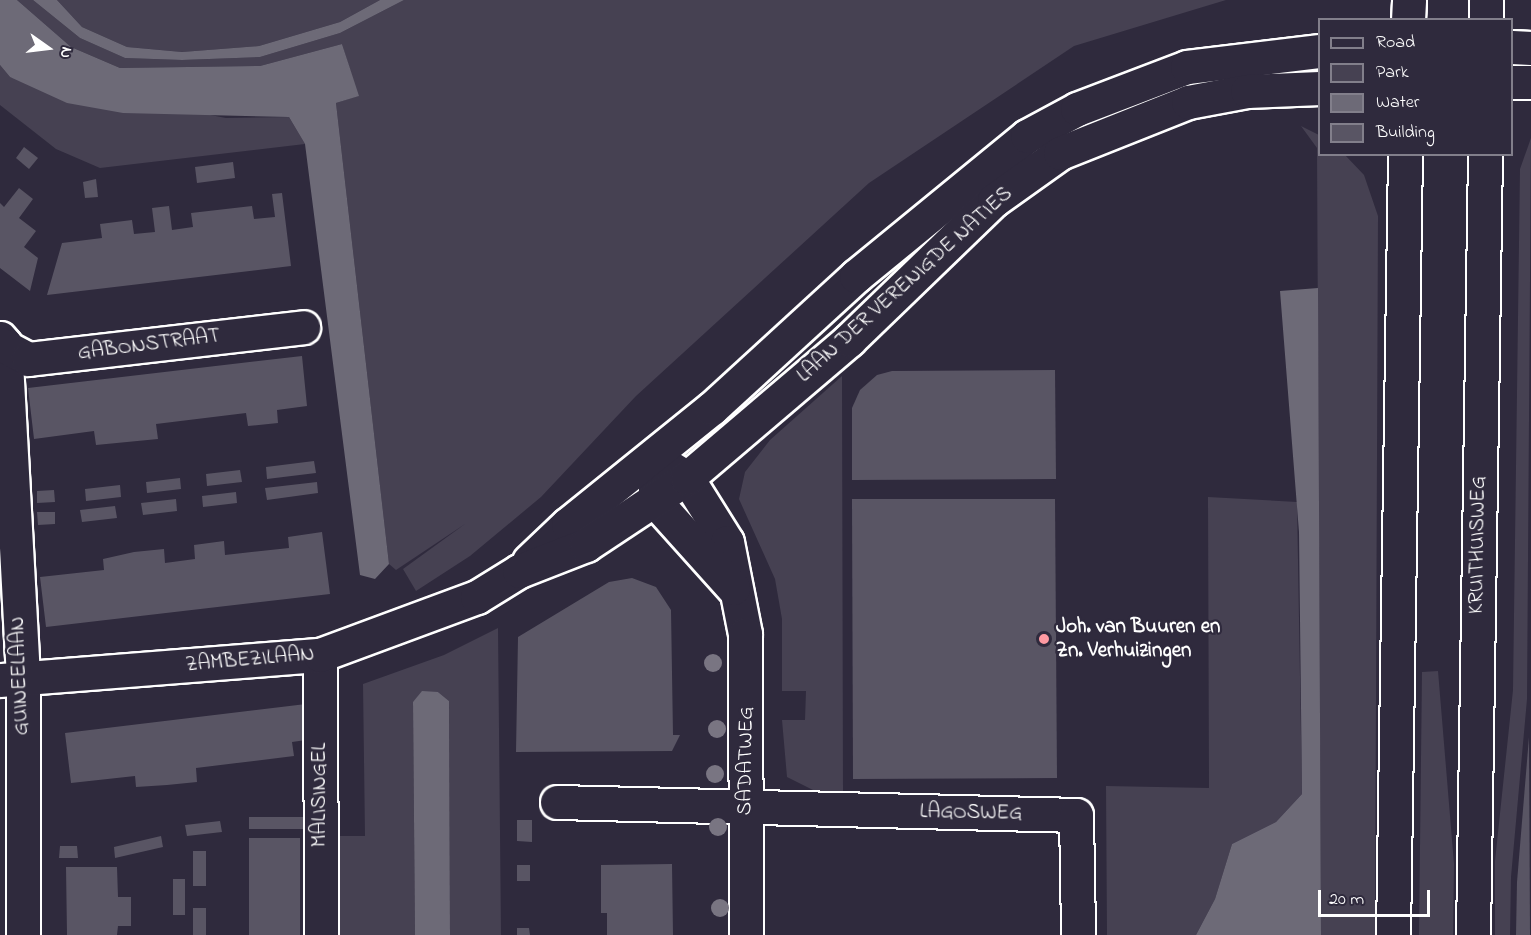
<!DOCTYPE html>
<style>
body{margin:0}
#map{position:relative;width:1531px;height:935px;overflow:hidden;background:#2f2a3d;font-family:"Indie Flower",sans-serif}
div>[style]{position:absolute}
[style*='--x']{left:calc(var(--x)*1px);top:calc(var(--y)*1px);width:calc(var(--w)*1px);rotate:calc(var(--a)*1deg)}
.green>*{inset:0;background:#464152}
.water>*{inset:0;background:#6d6a77}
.building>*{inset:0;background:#595564}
.roads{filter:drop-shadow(2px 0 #fff) drop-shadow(-2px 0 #fff) drop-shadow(0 2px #fff) drop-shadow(0 -2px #fff)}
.minor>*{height:33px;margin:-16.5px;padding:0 16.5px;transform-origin:16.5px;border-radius:16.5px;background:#2f2a3d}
.major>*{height:33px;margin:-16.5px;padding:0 16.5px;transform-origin:16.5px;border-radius:16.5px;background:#2f2a3d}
.trees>*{width:18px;height:18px;margin:-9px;border-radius:50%;background:#797582}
.dots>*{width:16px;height:16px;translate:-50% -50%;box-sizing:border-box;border:3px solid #2f2a3d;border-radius:50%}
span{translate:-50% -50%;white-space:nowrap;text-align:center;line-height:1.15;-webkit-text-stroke:4.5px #2f2a3d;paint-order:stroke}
.street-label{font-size:21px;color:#fff}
.poi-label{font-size:21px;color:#fff;font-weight:700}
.left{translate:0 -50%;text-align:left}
.legend{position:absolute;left:1318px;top:18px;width:195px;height:138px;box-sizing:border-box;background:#2f2a3d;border:2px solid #827f8b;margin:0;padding:8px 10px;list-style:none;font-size:18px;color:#fff}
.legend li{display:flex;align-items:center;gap:12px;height:30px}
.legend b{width:30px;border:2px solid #827f8b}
.north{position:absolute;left:18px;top:18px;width:60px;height:60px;-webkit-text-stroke:4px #2f2a3d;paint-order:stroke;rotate:104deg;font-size:16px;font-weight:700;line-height:24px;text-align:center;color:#fff}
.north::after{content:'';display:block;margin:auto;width:21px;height:27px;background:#fff;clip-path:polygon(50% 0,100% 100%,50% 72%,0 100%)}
.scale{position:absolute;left:1318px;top:890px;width:112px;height:27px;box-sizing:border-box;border:3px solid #fff;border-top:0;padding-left:8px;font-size:18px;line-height:21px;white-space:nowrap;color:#fff;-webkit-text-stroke:4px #2f2a3d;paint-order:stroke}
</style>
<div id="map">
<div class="green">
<i style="clip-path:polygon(17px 0,33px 0,80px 38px,125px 58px,182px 60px,260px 57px,340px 33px,404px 0,1226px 0,1074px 46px,869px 183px,636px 396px,541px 497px,470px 556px,416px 591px,403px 569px,465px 524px,396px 570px,389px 564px,336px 103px,358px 96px,342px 44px,260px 66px,120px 68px,71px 47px)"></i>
<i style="clip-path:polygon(57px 0,380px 0,340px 22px,259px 46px,182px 52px,127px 47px,82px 27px)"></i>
<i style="clip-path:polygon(0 65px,10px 77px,226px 118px,289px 117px,305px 144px,100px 168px,56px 149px,0 105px)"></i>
<i style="clip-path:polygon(1301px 126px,1319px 135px,1320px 154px,1345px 155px,1364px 175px,1378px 216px,1375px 935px,1321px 935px,1317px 148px)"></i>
<i style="clip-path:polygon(1531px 138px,1527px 699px,1511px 877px,1510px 935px,1495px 935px,1495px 861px,1513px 690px,1520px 169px)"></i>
<i style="clip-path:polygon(842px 376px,843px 792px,817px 792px,787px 777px,782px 720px,805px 720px,806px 691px,782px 691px,782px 619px,775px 579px,739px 499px,745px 472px,770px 440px)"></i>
<i style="clip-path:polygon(1208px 497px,1297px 502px,1302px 794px,1276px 822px,1232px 844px,1215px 899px,1196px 935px,1107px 935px,1106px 786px,1209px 788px)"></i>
<i style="clip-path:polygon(498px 628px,501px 935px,450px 935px,449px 701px,438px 692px,413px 702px,415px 935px,335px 935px,334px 836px,365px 836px,363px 684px,444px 655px)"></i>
<i style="clip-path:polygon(1438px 671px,1454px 864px,1453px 935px,1419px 935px,1422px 672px)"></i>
</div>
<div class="water">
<i style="clip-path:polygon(0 0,17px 0,71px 47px,120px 68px,260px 66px,342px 44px,359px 96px,336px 103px,389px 564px,375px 579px,360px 575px,305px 144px,289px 117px,123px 113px,67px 103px,10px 77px,0 65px)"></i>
<i style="clip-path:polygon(33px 0,57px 0,82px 27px,127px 47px,182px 52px,259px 46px,340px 22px,380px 0,404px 0,340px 33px,260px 57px,182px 60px,125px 58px,80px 38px)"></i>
<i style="clip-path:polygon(1318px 288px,1321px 935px,1196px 935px,1215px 899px,1232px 844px,1276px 822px,1302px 794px,1299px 532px,1280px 291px)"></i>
<i style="clip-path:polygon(422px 691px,438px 692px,449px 701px,450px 935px,415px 935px,413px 702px)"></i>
</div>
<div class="building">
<i style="clip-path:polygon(24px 147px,38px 158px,29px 169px,16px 158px)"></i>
<i style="clip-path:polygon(233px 162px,235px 178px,197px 183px,195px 167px)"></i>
<i style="clip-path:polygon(96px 179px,98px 197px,85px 198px,83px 182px)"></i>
<i style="clip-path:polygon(19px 188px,33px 199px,19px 218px,36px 231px,24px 247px,38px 258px,30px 291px,0 268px,0 203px,4px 207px)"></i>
<i style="clip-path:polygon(282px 193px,291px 266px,47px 295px,62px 243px,102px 238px,100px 224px,132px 220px,134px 234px,155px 232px,152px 208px,169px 206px,172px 230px,193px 227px,191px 213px,252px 206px,254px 219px,275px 217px,272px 194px)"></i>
<i style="clip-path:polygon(302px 356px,307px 406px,277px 410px,278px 423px,248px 426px,246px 413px,156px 424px,158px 439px,96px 445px,94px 431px,34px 439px,28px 388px)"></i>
<i style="clip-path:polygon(1055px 370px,1056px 479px,852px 480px,852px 408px,860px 390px,877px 375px,892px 371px)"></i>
<i style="clip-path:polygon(314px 461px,316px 473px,267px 479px,266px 467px)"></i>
<i style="clip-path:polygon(240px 470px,242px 482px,207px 486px,206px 474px)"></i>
<i style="clip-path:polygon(180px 478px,181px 489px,147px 493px,146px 482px)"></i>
<i style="clip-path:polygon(317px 482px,318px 493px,267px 500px,265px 488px)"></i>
<i style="clip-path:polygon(120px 485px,121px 497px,86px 501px,85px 489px)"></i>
<i style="clip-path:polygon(54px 490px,55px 502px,37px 503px,37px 491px)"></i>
<i style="clip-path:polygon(236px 492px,237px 503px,203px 507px,202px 496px)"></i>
<i style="clip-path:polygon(176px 499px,177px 511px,143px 515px,141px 503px)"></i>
<i style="clip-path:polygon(1055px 499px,1057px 778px,853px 779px,852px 499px)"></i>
<i style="clip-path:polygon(115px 506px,117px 518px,82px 522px,80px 510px)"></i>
<i style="clip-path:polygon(37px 512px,55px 512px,55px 524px,38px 525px)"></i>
<i style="clip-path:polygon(322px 532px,330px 594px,46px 627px,40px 577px,104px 570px,103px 559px,134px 552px,164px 549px,165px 563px,195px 559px,194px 545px,224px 541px,225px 555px,289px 548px,288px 537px)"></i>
<i style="clip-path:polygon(632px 578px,656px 587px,671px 610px,673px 735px,680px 735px,672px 751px,516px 752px,518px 637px,609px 582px)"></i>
<i style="clip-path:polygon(306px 704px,306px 740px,292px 742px,294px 756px,196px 768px,197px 782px,167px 785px,136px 787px,135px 776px,71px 783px,65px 733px)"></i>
<i style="clip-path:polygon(1529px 737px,1530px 935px,1516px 935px,1517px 882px)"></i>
<i style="clip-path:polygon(249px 817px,307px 817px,307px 829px,249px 829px)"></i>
<i style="clip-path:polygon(517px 820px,532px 820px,532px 842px,517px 841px)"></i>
<i style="clip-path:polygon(220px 821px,222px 832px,187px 836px,185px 825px)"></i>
<i style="clip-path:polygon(161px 836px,163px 847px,115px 858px,114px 847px)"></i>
<i style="clip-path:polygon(249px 838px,300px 838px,300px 935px,249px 935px)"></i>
<i style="clip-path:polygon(60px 846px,77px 846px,78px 858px,59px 858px)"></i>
<i style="clip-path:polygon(193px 851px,206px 851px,206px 886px,193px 886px)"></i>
<i style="clip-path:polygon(672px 864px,673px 935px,607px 935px,607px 913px,601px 913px,601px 865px)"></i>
<i style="clip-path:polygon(517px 865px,530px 865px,530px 881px,517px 881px)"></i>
<i style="clip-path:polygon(66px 867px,117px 867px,118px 897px,131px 897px,131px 926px,118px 926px,117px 935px,67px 935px)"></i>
<i style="clip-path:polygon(173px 879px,185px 879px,185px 915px,173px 915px)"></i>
<i style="clip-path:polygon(193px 908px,206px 908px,206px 935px,193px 935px)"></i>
<i style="clip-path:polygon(517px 928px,529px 928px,530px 935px,517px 935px)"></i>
</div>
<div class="roads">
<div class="minor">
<i style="--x:1512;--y:47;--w:19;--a:3"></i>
<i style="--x:1512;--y:82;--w:19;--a:0"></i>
<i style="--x:0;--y:338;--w:8;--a:50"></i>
<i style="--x:5;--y:344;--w:335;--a:86.9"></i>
<i style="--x:23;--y:679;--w:256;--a:90"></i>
<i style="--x:0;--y:344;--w:32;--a:28"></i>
<i style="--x:28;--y:359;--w:277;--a:-6.6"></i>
<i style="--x:668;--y:466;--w:22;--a:32"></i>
<i style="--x:687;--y:478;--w:75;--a:58"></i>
<i style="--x:727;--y:542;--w:94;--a:78.9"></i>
<i style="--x:745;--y:634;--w:301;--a:89.8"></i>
<i style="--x:655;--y:479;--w:22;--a:90"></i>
<i style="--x:655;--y:501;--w:117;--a:48.1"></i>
<i style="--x:529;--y:561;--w:54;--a:-43.5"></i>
<i style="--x:568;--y:524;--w:185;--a:-38.9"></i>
<i style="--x:712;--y:408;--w:195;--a:-42.5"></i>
<i style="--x:856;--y:276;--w:221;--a:-39.3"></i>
<i style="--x:1027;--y:136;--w:57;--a:-28.4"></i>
<i style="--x:1077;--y:109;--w:118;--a:-20.9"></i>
<i style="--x:1187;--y:67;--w:134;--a:-6.9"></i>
<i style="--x:320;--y:655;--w:280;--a:89.8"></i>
<i style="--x:0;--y:680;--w:321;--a:-4.5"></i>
<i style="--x:320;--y:655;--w:167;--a:-20.3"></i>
<i style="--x:477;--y:597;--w:49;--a:-31.8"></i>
<i style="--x:519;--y:571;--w:72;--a:-21.2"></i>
<i style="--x:586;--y:545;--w:121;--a:-33.6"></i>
<i style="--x:687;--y:478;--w:213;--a:-40.4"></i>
<i style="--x:849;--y:340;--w:202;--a:-44"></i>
<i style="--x:994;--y:200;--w:81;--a:-35.5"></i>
<i style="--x:1060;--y:153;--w:138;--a:-21.7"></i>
<i style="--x:1188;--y:102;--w:60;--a:-10.6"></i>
<i style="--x:1247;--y:91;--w:73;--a:-2.4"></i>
<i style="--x:557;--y:802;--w:519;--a:1.43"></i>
<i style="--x:1076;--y:815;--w:120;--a:89"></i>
</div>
<div class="major">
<i style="--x:1408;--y:20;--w:20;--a:-87"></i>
<i style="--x:1486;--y:20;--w:20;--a:-90"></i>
<i style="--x:1393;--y:935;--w:781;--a:-89.12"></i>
<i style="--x:1473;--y:935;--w:781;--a:-89.12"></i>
</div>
</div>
<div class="trees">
<i style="left:713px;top:663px"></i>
<i style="left:717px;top:729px"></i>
<i style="left:715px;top:774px"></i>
<i style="left:718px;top:827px"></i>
<i style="left:720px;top:908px"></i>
</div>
<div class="dots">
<i style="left:1044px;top:639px;background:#ff9aa2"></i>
</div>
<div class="street-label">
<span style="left:905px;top:285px;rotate:-42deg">LAAN DER VERENIGDE NATIES</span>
<span style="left:149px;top:345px;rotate:-7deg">GABONSTRAAT</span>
<span style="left:1478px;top:545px;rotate:-89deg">KRUITHUISWEG</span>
<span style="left:250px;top:660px;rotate:-5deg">ZAMBEZILAAN</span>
<span style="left:20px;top:676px;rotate:-92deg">GUINEELAAN</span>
<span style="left:746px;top:761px;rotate:-89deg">SADATWEG</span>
<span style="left:320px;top:795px;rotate:-90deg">MALISINGEL</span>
<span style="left:971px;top:813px;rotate:1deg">LAGOSWEG</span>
</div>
<div class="poi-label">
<span class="left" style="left:1056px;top:639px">Joh. van Buuren en<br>Zn. Verhuizingen</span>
</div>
<ul class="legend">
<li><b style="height:8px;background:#2f2a3d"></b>Road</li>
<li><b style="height:16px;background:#464152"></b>Park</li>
<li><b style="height:16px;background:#6d6a77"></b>Water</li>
<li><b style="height:16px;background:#595564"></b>Building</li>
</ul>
<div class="north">N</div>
<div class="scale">20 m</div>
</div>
